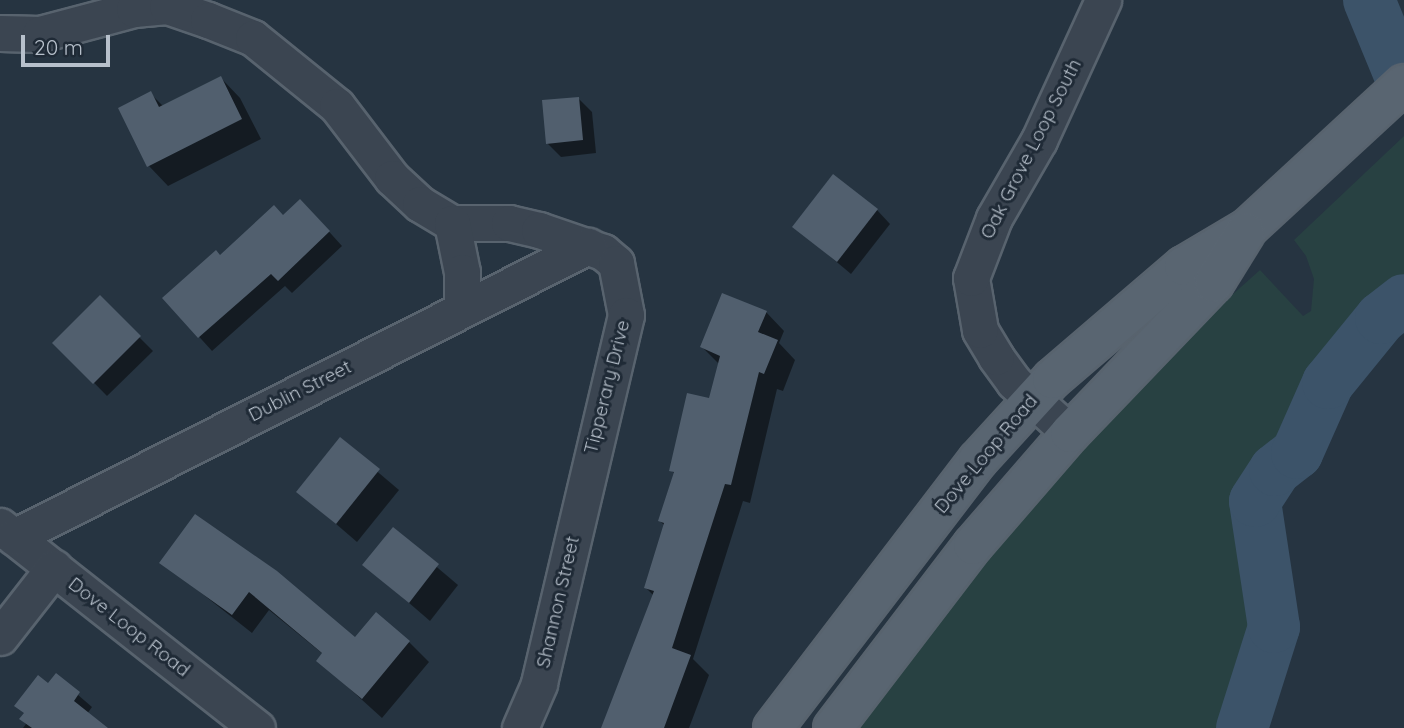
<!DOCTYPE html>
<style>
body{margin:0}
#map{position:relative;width:1404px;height:728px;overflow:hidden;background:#263441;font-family:Quicksand,sans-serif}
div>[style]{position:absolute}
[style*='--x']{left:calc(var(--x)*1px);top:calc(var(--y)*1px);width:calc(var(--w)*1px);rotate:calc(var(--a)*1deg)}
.green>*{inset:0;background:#284142}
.shadow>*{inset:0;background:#0007}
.river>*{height:52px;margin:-26px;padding:0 26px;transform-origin:26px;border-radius:26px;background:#3c5369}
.building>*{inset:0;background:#515f6e}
.roads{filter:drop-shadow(2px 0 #58636e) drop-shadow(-2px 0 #58636e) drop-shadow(0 2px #58636e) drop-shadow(0 -2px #58636e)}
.minor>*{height:35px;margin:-17.5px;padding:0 17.5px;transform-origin:17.5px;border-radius:17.5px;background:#3b4551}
.major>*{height:38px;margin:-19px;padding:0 19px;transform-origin:19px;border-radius:19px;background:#596571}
span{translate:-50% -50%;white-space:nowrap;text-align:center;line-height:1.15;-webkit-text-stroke:6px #1f2a36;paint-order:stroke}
.street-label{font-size:19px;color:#b7c0cb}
.scale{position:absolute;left:21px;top:35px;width:89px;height:32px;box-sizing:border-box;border:4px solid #b7c0cb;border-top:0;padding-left:9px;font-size:21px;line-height:24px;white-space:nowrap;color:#b7c0cb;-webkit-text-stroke:5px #1f2a36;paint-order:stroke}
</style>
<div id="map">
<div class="green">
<i style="clip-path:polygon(1404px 136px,1404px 300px,1381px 318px,1328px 383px,1297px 453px,1275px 470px,1255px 501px,1274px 627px,1242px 728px,854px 728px,1029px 504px,1232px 295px,1260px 270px,1303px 316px,1311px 311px,1314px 279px,1306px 256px,1294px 240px)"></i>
</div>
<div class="shadow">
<i style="clip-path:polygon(221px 78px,240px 98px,261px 139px,168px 186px,149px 166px,150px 93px,164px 107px)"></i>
<i style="clip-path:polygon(579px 99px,592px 112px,596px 153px,561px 157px,547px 143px)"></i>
<i style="clip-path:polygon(877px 210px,890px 224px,851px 274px,795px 227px)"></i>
<i style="clip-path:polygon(314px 215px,342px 246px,292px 293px,285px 286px,212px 351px,164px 298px,284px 217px)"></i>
<i style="clip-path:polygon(100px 298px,153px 351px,107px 396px,55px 343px)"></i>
<i style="clip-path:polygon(766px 312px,784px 331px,779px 343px,795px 360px,783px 391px,777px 389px,750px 503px,743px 501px,693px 659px,709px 675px,689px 728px,604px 728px,654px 596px,646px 588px,665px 526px,660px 521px,675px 474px,671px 470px,710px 400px,720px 365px,702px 347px)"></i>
<i style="clip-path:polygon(340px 440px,399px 490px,357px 542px,299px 492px)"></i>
<i style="clip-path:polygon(195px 516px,355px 639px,409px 642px,429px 662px,382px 718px,318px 660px,323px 654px,269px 610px,252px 633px,162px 562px)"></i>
<i style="clip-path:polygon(393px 530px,458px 585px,430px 621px,365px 565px)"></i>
<i style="clip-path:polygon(56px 676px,92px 707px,87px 714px,105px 728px,23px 728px,26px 724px,21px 719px)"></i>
</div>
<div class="river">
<i style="--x:1369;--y:0;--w:92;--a:67.6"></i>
<i style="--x:1242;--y:728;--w:106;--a:-72.4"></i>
<i style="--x:1274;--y:627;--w:127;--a:-98.6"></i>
<i style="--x:1255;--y:501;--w:37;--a:-57"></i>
<i style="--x:1275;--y:470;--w:28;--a:-38"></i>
<i style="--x:1297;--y:453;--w:77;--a:-66.1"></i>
<i style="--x:1328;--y:383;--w:84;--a:-50.8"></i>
<i style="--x:1381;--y:318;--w:29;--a:-38"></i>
</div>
<div class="building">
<i style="clip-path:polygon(221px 76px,242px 119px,147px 167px,118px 108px,151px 91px,159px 107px)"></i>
<i style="clip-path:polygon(579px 97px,583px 140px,546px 144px,542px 100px)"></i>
<i style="clip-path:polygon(833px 174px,878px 209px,837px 262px,792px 227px)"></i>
<i style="clip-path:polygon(300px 199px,330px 231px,278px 281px,271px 274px,198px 338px,162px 298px,216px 250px,220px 255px,274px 205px,283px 215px)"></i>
<i style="clip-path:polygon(722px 293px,767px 311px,758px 332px,778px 340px,764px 374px,759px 372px,731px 485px,725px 484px,672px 648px,691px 655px,664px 728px,601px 728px,654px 591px,644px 588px,664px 523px,658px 521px,674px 472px,669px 471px,687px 393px,709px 398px,720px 356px,700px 347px)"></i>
<i style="clip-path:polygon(100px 295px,141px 336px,93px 384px,52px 343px)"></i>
<i style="clip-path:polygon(340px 437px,380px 469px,336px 524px,296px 492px)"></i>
<i style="clip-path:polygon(195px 514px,277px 571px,355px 637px,376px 612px,410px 641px,362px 699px,316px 661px,322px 653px,249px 592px,232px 615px,159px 563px)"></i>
<i style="clip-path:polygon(393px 527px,439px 564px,409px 603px,362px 565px)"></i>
<i style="clip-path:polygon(56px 673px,80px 692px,74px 701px,108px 728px,32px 728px,19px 719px,24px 713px,14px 706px,38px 675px,48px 683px)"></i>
</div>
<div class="roads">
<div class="minor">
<i style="--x:0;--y:33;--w:40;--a:1.4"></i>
<i style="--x:40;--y:34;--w:97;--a:-14.9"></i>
<i style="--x:134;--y:9;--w:33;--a:-5"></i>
<i style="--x:167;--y:6;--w:43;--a:18.9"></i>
<i style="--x:208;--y:20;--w:48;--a:21.8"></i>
<i style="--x:253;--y:38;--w:108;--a:39"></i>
<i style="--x:337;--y:106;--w:91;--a:52.6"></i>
<i style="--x:392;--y:178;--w:38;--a:43"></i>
<i style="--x:420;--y:204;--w:37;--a:31"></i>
<i style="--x:452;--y:223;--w:57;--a:0"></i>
<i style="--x:509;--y:223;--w:31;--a:13"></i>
<i style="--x:539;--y:230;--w:68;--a:19"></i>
<i style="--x:603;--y:252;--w:17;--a:40"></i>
<i style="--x:616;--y:263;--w:53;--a:79.1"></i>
<i style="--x:626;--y:315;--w:379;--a:103.3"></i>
<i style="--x:539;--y:684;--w:48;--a:113.4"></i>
<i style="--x:452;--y:223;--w:50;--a:78.5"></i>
<i style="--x:462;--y:272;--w:36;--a:90"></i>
<i style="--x:1070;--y:433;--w:76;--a:-137.7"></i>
<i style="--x:1014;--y:382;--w:31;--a:-126"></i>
<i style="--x:996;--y:357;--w:31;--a:-121"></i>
<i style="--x:980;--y:330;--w:53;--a:-99.8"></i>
<i style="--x:971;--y:278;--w:64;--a:-69"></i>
<i style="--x:994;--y:218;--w:90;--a:-60"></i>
<i style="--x:1039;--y:140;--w:154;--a:-65.4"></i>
<i style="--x:0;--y:526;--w:327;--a:38.2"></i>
<i style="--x:14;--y:537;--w:644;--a:-26.88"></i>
<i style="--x:0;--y:637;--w:88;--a:-52"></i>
</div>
<div class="major">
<i style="--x:773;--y:728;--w:337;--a:-52.6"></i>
<i style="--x:978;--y:460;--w:110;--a:-47.6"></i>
<i style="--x:1052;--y:379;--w:174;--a:-40.6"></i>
<i style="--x:1184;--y:266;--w:74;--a:-30.7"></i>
<i style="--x:1248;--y:228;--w:212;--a:-42.7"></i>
<i style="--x:833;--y:728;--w:230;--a:-52.6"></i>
<i style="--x:973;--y:545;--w:148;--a:-49.1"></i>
<i style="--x:1070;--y:433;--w:208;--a:-46.2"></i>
<i style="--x:1214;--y:283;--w:59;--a:-58.2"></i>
</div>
</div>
<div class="street-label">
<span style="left:1031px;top:149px;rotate:-63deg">Oak Grove Loop South</span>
<span style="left:607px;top:387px;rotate:-76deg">Tipperary Drive</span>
<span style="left:300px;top:391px;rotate:-27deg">Dublin Street</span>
<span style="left:986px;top:454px;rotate:-50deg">Dove Loop Road</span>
<span style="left:558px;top:602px;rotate:-77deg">Shannon Street</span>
<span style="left:129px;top:627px;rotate:38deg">Dove Loop Road</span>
</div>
<div class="scale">20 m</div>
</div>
